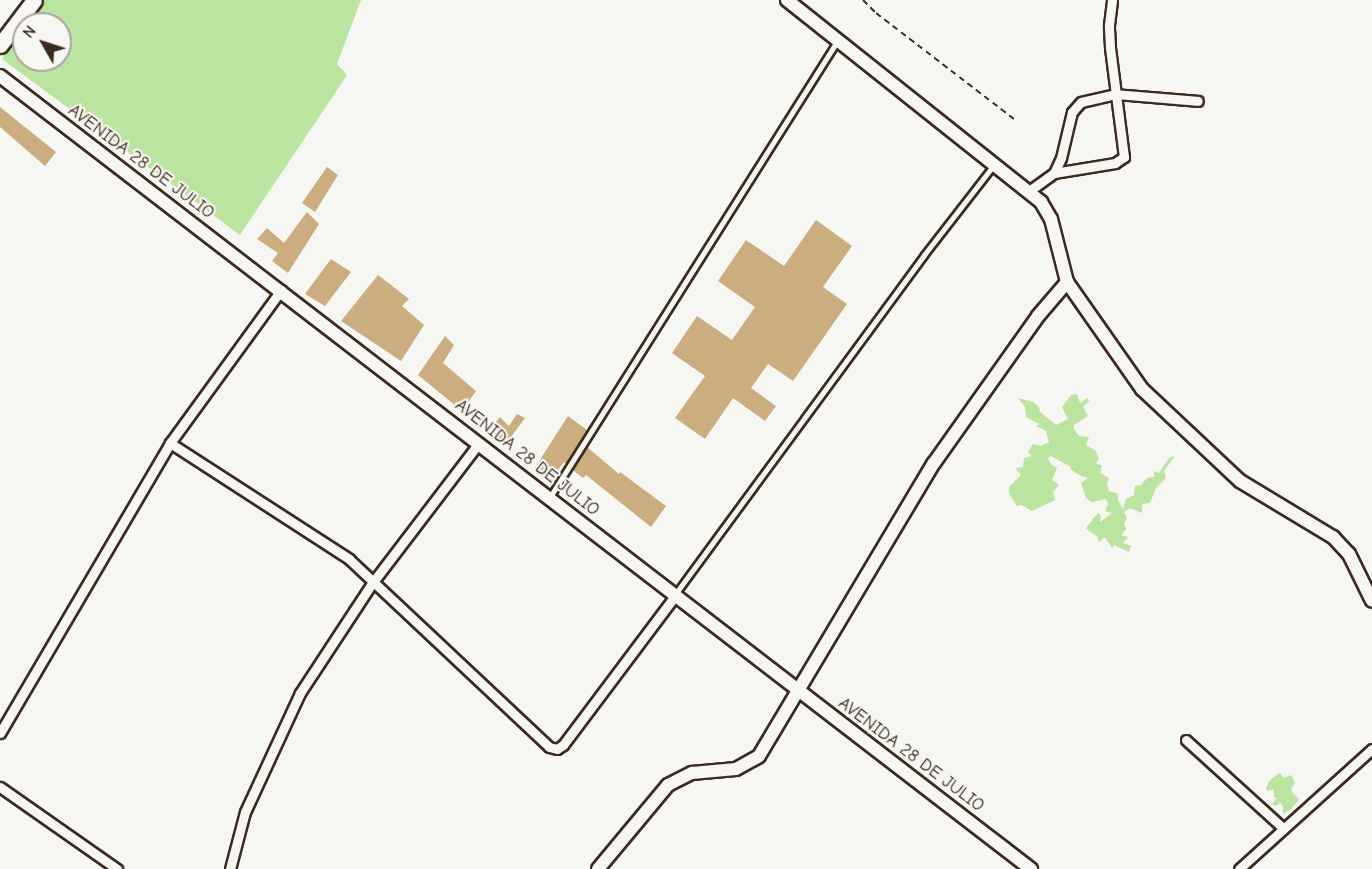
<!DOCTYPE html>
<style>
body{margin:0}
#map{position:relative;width:1372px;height:869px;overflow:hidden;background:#f6f6f2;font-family:"Comic Neue",sans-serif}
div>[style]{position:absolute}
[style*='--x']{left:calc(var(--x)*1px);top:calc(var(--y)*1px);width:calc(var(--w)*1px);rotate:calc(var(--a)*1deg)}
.green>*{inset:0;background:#bae4a0}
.building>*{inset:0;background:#cbad80}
.path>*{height:2px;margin-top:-1px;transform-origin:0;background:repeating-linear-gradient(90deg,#3b2a1e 0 6px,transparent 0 10.5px)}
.roads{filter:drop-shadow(2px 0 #3b2a1e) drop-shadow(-2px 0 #3b2a1e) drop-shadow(0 2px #3b2a1e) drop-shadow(0 -2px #3b2a1e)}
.service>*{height:4.5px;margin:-2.25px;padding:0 2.25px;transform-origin:2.25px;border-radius:2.25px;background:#f6f6f2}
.minor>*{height:9px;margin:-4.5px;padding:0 4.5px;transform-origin:4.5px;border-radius:4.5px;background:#f6f6f2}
.tertiary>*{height:12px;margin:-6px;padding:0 6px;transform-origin:6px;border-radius:6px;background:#f6f6f2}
.primary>*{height:15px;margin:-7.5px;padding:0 7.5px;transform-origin:7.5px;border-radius:7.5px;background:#f6f6f2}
span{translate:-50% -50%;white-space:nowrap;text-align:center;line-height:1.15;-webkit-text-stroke:4.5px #f6f6f2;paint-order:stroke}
.street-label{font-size:18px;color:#3b2a1e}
.north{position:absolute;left:12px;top:12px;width:60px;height:60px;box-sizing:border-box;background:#f6f6f2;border:2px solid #aba49d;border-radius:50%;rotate:309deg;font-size:16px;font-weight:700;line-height:24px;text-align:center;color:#3b2a1e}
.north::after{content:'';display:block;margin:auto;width:21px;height:27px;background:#3b2a1e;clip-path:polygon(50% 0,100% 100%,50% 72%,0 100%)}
</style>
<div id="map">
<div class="green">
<i style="clip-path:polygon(45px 0,361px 0,337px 64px,347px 75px,240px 235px,2px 59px,24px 29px,24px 60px,60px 60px,60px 24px,27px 24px)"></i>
<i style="clip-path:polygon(1077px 394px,1080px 403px,1087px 398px,1089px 401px,1083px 407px,1088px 416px,1074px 425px,1074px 429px,1079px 436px,1089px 437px,1086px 445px,1096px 451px,1099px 459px,1096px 463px,1102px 466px,1100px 473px,1109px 478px,1107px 484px,1109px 491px,1118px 494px,1118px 500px,1123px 509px,1126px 499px,1134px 495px,1135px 486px,1141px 485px,1147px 478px,1154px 477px,1154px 471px,1159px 473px,1169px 458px,1175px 456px,1164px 471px,1166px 478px,1156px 488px,1150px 503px,1142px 504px,1142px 513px,1130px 508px,1124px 512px,1127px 518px,1124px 524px,1126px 529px,1121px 535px,1128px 537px,1123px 543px,1131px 546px,1129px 552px,1114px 545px,1112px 548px,1105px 537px,1099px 542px,1097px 536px,1090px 532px,1086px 528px,1096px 515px,1099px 513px,1101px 516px,1100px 522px,1112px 513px,1105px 511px,1108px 504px,1106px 499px,1092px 502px,1086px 498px,1081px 483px,1088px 478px,1081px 476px,1070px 469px,1071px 467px,1051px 456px,1048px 458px,1051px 464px,1057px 468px,1052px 480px,1059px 485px,1053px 492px,1055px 500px,1032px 511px,1021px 505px,1017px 506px,1009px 494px,1009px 487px,1021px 475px,1015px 468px,1023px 467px,1024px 458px,1032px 456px,1028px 452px,1033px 444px,1041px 446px,1049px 442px,1046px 431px,1036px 426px,1039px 424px,1026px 417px,1025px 407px,1018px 398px,1033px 402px,1040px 408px,1039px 411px,1056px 425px,1068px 419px,1062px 407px,1071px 395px)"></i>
<i style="clip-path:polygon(1280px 773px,1284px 778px,1291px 775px,1295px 783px,1291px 790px,1299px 800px,1291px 809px,1283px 814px,1283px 806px,1280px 803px,1275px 806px,1272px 804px,1277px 798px,1274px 797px,1274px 789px,1267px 791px,1266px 788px,1270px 780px)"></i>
</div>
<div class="building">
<i style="clip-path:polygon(0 107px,56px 152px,45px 166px,0 127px)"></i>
<i style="clip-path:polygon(327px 167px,338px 175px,315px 212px,302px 203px)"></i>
<i style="clip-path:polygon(307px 212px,319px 224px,288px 273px,272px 261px,278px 253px,257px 239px,267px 228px,284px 243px)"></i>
<i style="clip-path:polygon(816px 220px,852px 246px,823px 287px,847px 304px,793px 381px,768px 364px,751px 388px,776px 406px,765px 421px,733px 398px,705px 439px,675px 418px,705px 376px,672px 353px,697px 316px,732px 340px,755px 307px,718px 281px,746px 240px,784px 266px)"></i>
<i style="clip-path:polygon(331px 259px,351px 272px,325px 306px,305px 294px)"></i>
<i style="clip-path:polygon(378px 275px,409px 299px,402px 306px,424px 325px,401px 361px,341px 321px)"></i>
<i style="clip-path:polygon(445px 336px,454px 345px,443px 363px,476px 391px,462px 411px,418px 375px)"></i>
<i style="clip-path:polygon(517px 414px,525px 418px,507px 442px,488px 431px,500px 417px,509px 426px)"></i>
<i style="clip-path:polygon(568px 416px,587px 430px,566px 464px,564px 462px,552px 478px,534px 469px)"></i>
<i style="clip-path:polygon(587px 447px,619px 474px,620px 472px,666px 506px,651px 527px,586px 475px,583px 478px,573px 470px)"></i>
</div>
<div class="path">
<i style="--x:863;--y:0;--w:18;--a:45"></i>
<i style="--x:876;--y:13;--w:174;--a:37.5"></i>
</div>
<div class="roads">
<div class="service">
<i style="--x:550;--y:497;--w:540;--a:-57.78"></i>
<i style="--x:676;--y:593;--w:419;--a:-53.7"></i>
<i style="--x:924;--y:255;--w:113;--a:-52.2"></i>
</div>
<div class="minor">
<i style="--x:1054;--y:173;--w:62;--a:-9.3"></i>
<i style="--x:1115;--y:163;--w:11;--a:-34"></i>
<i style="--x:1124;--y:157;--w:111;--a:-97.3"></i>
<i style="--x:1110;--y:47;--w:22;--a:-93"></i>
<i style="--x:1109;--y:25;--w:25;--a:-83"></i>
<i style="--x:1029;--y:191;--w:31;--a:-36"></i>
<i style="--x:1054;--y:173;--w:17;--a:-65"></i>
<i style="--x:1061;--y:158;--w:47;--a:-76.6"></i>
<i style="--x:1072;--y:112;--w:13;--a:-48"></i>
<i style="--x:1081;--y:102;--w:35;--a:-13"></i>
<i style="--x:1115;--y:94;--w:83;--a:4.8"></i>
<i style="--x:170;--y:443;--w:213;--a:32.9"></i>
<i style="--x:349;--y:559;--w:274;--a:43.2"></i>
<i style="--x:549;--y:747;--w:8;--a:14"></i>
<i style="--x:557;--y:749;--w:7;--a:-34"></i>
<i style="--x:563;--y:745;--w:186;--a:-53.1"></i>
<i style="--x:0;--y:733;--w:336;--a:-59.6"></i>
<i style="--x:170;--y:443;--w:189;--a:-54"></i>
<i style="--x:1186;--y:740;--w:131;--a:42.2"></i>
<i style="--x:0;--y:787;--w:143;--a:35"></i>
<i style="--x:230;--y:869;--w:59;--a:-75.3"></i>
<i style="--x:245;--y:812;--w:131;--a:-65.2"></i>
<i style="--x:300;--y:693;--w:133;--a:-56.7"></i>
<i style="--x:373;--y:582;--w:175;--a:-52.7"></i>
<i style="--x:1239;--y:869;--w:179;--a:-42.1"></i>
</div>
<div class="tertiary">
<i style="--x:787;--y:0;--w:325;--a:38.5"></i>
<i style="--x:1041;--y:202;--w:20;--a:60"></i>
<i style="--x:1051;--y:219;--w:65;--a:75.7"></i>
<i style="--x:1067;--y:282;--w:131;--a:55"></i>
<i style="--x:1142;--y:389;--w:134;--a:43.2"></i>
<i style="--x:1240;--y:481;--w:109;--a:31.1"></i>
<i style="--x:1333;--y:537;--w:23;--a:47"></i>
<i style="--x:1349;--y:554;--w:52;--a:63.9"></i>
<i style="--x:0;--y:76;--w:1301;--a:37.57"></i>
<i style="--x:598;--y:869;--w:109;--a:-50.2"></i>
<i style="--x:668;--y:785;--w:27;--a:-27"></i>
<i style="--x:692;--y:773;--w:44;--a:-5.2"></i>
<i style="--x:736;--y:769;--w:26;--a:-29"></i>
<i style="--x:759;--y:756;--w:341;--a:-59.2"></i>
<i style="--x:934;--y:463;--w:180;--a:-54.7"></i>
<i style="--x:1038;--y:316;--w:45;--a:-49.5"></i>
</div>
<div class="primary">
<i style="--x:0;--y:45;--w:56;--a:-52.9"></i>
</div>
</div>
<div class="street-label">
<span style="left:141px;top:162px;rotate:37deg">AVENIDA 28 DE JULIO</span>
<span style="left:527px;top:458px;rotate:38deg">AVENIDA 28 DE JULIO</span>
<span style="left:911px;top:755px;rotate:37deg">AVENIDA 28 DE JULIO</span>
</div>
<div class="north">N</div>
</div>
